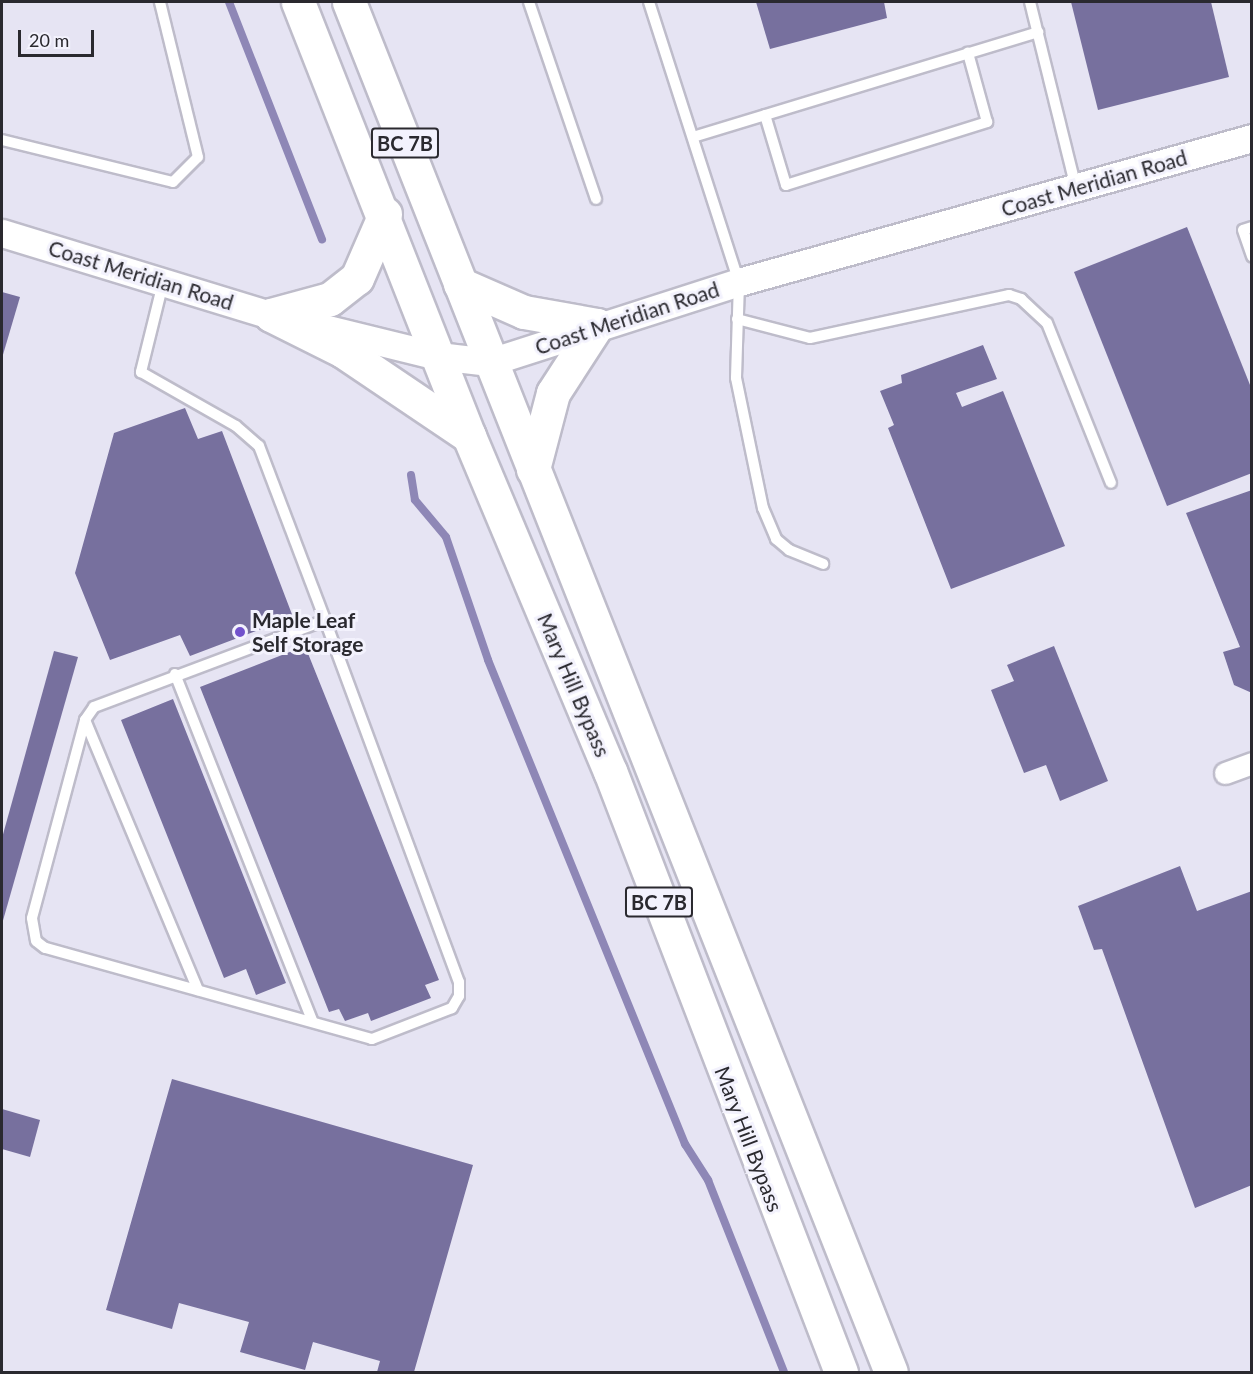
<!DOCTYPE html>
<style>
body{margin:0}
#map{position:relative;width:1253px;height:1374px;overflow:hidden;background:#e6e4f3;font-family:Lato,sans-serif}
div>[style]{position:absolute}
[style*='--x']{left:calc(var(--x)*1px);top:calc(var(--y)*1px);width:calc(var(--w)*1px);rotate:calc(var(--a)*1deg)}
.stream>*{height:8px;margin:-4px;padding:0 4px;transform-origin:4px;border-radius:4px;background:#8e87b6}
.building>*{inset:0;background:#77709e}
.roads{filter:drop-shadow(2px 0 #bebcca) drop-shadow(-2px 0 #bebcca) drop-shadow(0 2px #bebcca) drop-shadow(0 -2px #bebcca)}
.service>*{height:10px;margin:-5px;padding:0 5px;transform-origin:5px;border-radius:5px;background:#fff}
.minor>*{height:21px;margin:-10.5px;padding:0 10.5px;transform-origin:10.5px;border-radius:10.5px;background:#fff}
.tertiary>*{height:27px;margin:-13.5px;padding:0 13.5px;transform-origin:13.5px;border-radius:13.5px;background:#fff}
.trunk>*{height:33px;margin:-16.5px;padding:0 16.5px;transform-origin:16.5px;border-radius:16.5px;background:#fff}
.dots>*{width:16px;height:16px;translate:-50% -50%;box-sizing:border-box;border:3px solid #f3f2fd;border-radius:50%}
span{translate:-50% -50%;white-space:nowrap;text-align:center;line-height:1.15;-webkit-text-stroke:6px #f3f2fd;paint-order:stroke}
.shield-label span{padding:2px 4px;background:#f3f2fd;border:2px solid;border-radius:4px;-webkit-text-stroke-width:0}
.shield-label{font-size:20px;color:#2a292f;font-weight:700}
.street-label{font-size:21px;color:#2a292f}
.poi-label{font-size:21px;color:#2a292f;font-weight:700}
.left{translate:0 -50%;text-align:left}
.frame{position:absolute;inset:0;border:3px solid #2a292f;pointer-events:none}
.scale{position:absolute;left:18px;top:30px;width:76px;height:27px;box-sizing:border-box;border:3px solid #2a292f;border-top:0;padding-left:8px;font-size:18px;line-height:21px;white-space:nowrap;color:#2a292f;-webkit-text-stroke:4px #f3f2fd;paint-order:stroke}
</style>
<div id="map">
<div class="stream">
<i style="--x:229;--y:2;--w:255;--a:68.6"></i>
<i style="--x:411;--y:475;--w:25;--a:81"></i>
<i style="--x:415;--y:500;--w:48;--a:50"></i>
<i style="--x:446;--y:537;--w:130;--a:71.1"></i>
<i style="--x:488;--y:660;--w:523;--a:67.85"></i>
<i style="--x:685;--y:1144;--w:43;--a:57.4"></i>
<i style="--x:708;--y:1180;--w:206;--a:68.4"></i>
</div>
<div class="building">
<i style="clip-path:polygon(756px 2px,884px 2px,887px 18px,770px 49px)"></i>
<i style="clip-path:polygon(1071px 2px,1211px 2px,1229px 77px,1098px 110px)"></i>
<i style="clip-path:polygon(1187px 227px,1252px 390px,1252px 473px,1167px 506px,1074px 272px)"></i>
<i style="clip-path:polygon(2px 292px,20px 297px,2px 358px)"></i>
<i style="clip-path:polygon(983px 345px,997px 379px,956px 393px,962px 407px,1003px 391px,1065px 546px,951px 589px,888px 428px,894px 425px,880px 391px,902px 383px,901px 375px)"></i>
<i style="clip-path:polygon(185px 408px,198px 439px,222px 431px,293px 617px,190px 656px,180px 635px,110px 660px,75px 573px,114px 433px)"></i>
<i style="clip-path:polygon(1252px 490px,1252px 693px,1234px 685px,1223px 652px,1240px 647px,1186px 513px)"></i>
<i style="clip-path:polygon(305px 646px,439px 980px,425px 985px,431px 998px,371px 1021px,368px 1013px,345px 1021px,339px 1009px,329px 1012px,200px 687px)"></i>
<i style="clip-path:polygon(1054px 646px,1108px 781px,1060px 801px,1046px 765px,1024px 773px,991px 690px,1014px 681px,1007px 665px)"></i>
<i style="clip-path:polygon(54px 651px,78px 657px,2px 924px,2px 838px)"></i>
<i style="clip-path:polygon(173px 699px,286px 983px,256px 995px,246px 969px,224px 978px,121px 720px)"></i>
<i style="clip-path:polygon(1180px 866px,1197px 911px,1252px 891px,1252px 1185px,1195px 1208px,1102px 949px,1094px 950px,1078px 906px)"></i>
<i style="clip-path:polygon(172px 1079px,473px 1165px,414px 1372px,377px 1372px,380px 1361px,313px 1342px,305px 1370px,240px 1352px,249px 1322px,179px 1303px,172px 1329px,106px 1310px)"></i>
<i style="clip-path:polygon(2px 1109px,40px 1120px,30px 1157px,2px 1149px)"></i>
</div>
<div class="roads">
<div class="service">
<i style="--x:529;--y:2;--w:208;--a:71.2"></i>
<i style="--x:649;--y:2;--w:294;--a:72.2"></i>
<i style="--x:739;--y:282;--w:96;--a:91.8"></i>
<i style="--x:736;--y:378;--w:133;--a:78.3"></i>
<i style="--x:763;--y:508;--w:34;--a:67"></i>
<i style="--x:776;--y:539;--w:17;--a:40"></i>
<i style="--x:789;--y:550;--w:37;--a:22"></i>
<i style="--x:1030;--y:2;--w:192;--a:76.1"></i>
<i style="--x:765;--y:115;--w:73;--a:73.3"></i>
<i style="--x:786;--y:185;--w:211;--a:-17.4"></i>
<i style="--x:987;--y:122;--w:72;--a:-105.4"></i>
<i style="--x:693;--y:137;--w:361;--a:-16.9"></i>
<i style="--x:2;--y:140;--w:176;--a:13.8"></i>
<i style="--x:173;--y:182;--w:35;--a:-45"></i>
<i style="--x:198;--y:157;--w:160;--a:-103.8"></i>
<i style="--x:1252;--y:227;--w:9;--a:162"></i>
<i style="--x:1243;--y:230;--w:28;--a:71"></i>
<i style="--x:163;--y:283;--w:92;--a:103.9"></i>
<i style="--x:141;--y:372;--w:109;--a:29.6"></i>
<i style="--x:236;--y:426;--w:30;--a:41"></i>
<i style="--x:259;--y:446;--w:186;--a:69.2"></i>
<i style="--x:325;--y:620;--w:386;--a:69.7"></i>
<i style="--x:459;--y:982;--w:14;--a:90"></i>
<i style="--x:459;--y:996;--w:14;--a:120"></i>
<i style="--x:452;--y:1008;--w:86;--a:158.8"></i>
<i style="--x:372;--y:1039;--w:339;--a:-164.4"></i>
<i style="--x:45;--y:948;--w:11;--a:-142"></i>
<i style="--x:36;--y:941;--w:23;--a:-100"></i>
<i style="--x:32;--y:918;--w:205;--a:-75"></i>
<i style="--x:85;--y:720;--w:16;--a:-55"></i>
<i style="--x:94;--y:707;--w:247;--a:-20.6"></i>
<i style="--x:737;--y:319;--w:75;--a:14.6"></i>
<i style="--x:810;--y:338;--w:204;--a:-12.2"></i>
<i style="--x:1009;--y:295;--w:13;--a:18"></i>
<i style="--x:1021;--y:299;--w:35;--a:43"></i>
<i style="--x:1047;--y:323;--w:172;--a:68.2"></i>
<i style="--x:175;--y:674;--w:374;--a:68.4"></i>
<i style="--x:85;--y:720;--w:293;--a:67.3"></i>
</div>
<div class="minor">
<i style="--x:1225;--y:773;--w:29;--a:-20"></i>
</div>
<div class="tertiary">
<i style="--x:2;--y:233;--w:281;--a:17"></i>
<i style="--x:271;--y:315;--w:172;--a:13.8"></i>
<i style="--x:438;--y:356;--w:52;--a:6.6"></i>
<i style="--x:490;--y:362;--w:262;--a:-17.8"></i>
<i style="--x:739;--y:282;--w:533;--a:-15.68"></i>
</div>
<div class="trunk">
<i style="--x:298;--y:2;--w:466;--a:68.5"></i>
<i style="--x:469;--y:436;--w:363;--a:67.2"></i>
<i style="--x:610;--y:771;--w:644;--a:68.98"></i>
<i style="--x:349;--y:2;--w:1473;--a:68.42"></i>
<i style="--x:460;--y:284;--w:70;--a:23.6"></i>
<i style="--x:524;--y:312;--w:74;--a:10.1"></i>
<i style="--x:597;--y:325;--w:81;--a:122.9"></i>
<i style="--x:553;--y:393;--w:79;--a:104.7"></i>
<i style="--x:271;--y:315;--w:80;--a:26.6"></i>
<i style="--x:343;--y:351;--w:152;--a:34"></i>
<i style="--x:271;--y:315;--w:61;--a:-15.2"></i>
<i style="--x:330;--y:299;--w:34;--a:-38"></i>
<i style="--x:357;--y:278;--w:70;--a:-66.4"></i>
</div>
</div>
<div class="dots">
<i style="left:240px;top:632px;background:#7252cc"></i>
</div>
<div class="shield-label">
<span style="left:405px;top:143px">BC 7B</span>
<span style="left:659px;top:902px">BC 7B</span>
</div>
<div class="street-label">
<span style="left:1094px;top:183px;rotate:-16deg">Coast Meridian Road</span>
<span style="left:141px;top:275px;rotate:17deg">Coast Meridian Road</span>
<span style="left:627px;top:318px;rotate:-18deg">Coast Meridian Road</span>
<span style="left:574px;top:685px;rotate:67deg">Mary Hill Bypass</span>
<span style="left:749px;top:1139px;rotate:69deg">Mary Hill Bypass</span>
</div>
<div class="poi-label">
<span class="left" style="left:252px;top:632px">Maple Leaf<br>Self Storage</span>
</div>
<div class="frame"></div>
<div class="scale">20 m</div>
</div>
